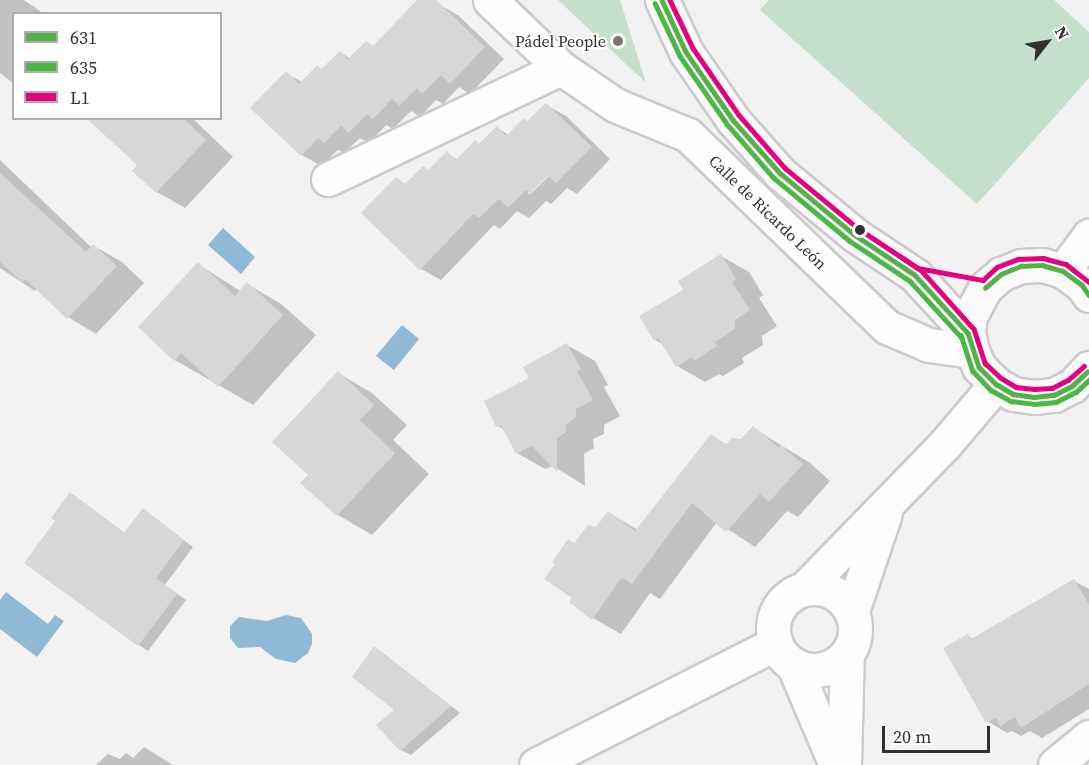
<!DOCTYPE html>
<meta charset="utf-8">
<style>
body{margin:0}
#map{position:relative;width:1089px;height:765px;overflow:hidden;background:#f2f2f2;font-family:"Source Serif 4",serif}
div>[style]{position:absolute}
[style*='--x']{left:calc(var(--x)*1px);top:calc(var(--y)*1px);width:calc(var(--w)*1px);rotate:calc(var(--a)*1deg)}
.green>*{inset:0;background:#c5dfcd}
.water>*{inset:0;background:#8fb9d4}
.shadow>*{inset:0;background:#0003}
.building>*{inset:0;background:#d7d7d7}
.path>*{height:4px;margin-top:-2px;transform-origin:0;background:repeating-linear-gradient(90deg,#dbdbdb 0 4.5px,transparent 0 7.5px)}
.roads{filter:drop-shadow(2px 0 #cbcbcc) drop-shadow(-2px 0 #cbcbcc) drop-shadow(0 2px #cbcbcc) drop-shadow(0 -2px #cbcbcc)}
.street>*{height:33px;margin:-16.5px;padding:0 16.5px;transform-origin:16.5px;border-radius:16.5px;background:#fdfdfd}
.street>.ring{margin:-16.5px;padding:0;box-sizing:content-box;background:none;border:33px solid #fdfdfd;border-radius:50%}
.secondary>*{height:33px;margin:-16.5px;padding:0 16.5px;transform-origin:16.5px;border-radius:16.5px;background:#fbf9fa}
.bus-1>*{height:4.5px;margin:-2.25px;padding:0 2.25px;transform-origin:2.25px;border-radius:2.25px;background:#53b247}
.bus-2>*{height:4.5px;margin:-2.25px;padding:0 2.25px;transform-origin:2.25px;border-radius:2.25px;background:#4ab747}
.bus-3>*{height:4.5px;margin:-2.25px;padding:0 2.25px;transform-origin:2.25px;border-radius:2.25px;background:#e5007d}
.dots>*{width:16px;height:16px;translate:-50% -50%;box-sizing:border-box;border:3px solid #fff;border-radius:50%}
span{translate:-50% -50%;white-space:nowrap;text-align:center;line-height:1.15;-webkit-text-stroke:4.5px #fff;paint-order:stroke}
.poi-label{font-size:16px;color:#313131}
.right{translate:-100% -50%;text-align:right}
.street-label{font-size:16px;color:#313131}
.legend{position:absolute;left:12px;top:12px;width:210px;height:108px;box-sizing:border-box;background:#fff;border:2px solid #adadad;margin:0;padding:8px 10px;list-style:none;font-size:18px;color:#313131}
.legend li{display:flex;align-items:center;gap:12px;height:30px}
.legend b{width:30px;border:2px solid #adadad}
.north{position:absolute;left:1017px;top:12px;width:60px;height:60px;-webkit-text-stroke:4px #fff;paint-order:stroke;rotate:59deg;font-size:16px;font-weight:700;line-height:24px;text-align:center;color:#313131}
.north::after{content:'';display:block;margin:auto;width:21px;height:27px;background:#313131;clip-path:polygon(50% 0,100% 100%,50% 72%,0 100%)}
.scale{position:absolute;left:882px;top:726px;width:108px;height:27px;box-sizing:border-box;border:3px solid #313131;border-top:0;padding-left:8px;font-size:18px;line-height:21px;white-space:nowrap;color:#313131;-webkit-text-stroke:4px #fff;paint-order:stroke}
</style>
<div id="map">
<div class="green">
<i style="clip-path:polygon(558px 0,620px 0,646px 83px)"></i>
<i style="clip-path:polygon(769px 0,1054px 0,1089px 32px,1089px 78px,977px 204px,760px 10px)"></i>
</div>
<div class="water">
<i style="clip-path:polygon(223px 228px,255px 257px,241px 274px,208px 245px)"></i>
<i style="clip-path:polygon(402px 325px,419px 339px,394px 370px,376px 356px)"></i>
<i style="clip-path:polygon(6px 592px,48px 624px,55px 615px,64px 621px,37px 657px,0 629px,0 600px)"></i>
<i style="clip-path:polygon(286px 615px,301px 618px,312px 634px,312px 644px,308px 653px,295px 663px,276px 659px,260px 647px,238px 648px,230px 638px,230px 626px,239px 617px,267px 621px)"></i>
</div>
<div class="shadow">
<i style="clip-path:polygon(0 0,24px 0,44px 14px,14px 14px,14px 84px,0 73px)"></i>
<i style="clip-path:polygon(419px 0,432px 0,459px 16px,504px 59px,470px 94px,459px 87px,443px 104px,436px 100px,420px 117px,411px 111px,393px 129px,386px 125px,369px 143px,360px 138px,344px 153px,338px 150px,321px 166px,302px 155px,286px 73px,302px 82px,323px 70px,340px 52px,351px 59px,374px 47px)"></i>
<i style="clip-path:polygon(evenodd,546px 105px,566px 116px,610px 159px,577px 194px,567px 188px,551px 204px,546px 201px,529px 218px,517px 211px,500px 229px,494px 225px,441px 280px,421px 269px,363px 213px,396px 179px,407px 185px,429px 171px,447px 153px,458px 160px,480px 145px,497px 128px,509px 135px,529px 122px,546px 105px,552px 169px,554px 171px,531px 194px,527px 194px,552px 169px)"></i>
<i style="clip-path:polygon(89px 118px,192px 118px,233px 157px,185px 208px,157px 192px,140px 165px)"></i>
<i style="clip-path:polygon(0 160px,92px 248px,94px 246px,122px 262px,144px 283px,96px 334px,68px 317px,37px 289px,35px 291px,0 268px)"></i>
<i style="clip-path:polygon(721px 256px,749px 272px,763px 295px,759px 298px,777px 326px,762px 336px,763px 345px,742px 358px,744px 363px,723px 376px,719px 374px,705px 382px,677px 366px,664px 345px,655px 340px,685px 290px)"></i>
<i style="clip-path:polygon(198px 264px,240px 291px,247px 284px,281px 304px,316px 335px,253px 405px,175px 360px,140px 327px)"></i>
<i style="clip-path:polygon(567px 345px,595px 361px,608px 385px,604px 387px,620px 416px,604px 425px,604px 434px,593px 439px,594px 448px,584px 454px,585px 486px,553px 466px,545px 469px,517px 453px,505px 430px,498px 426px,532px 378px)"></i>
<i style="clip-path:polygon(338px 373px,372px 393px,407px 425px,393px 440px,429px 474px,372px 535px,338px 515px,303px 483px,310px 475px)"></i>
<i style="clip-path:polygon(753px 428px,810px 463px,830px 481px,798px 517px,787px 511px,755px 547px,717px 522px,660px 599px,650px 593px,621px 634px,593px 618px,574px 598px,575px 545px,597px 529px,609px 513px,638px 530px,712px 436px,727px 445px,742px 441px)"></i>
<i style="clip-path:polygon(80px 500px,126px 534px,144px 510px,193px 547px,165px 585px,186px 600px,148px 651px,139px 645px)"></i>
<i style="clip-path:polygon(1074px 581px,1089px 589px,1089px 709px,1042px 738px,1030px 731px,1021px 736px,1012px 731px,1007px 733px,987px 721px,968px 636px,973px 639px)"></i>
<i style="clip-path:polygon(384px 654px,460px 713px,411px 755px,401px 750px)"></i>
<i style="clip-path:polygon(144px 747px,173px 765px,96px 765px,108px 754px,120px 759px,126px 753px,133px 758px)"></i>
</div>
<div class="building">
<i style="clip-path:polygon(417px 0,436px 0,485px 47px,450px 84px,441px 75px,422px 94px,417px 88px,399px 106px,392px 99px,373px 119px,367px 114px,349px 133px,341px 126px,324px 143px,318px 138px,301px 156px,250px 108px,286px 71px,299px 84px,317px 65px,321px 69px,340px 51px,348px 59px,366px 41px,373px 46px)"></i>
<i style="clip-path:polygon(546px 103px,592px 147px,556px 183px,548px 176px,530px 194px,526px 190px,508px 208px,499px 199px,479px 218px,473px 214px,420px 270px,361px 213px,396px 177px,405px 184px,423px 166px,428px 170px,447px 151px,456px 160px,475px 140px,479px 144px,497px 126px,506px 136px,524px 118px,527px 121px)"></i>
<i style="clip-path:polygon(86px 118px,183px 118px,206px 140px,156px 193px,132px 171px,137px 165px)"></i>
<i style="clip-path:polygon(0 173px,86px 252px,93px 244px,117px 266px,67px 319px,25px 279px,22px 282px,0 262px)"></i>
<i style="clip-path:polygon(721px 254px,736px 279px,732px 282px,750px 310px,735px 320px,735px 329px,715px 342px,717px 346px,694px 361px,692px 357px,676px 367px,658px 338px,654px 341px,639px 316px,683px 290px,678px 281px)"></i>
<i style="clip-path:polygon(198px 262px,235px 296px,247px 282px,283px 315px,218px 387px,181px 353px,174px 361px,138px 327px)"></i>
<i style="clip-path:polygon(567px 343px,581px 369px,577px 371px,593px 400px,576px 409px,576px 418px,566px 424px,566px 432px,557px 438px,557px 472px,532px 446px,516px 454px,501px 425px,496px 427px,484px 401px,529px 378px,523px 367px)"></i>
<i style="clip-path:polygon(338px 371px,374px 405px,360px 420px,395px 453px,337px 516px,300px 483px,308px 475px,272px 442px)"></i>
<i style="clip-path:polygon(753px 426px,779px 448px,781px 445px,803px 464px,769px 502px,760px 494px,726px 532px,692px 503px,632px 584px,622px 577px,592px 620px,569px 602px,572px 598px,544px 579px,555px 564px,552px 562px,568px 539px,574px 543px,588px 525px,596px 527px,608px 511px,635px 531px,711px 434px,725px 445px,732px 438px,741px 439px)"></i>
<i style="clip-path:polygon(70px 492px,124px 533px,143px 508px,184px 540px,156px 578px,177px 594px,138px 646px,24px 563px,55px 521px,51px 518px)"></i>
<i style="clip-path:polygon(1074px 579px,1089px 605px,1089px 684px,1021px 728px,1015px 717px,1000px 726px,996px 718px,986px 723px,943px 648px,968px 634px,971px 639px)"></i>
<i style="clip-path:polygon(374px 646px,451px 706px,400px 751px,376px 725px,394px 710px,352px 677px)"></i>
</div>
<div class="path">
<i style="--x:762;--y:610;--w:16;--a:-47"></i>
</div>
<div class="roads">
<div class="street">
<i style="--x:490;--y:0;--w:98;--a:43.8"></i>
<i style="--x:561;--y:68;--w:65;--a:34.4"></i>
<i style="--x:615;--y:105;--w:79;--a:22.3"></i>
<i style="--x:688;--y:135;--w:277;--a:44"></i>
<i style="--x:887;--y:327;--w:46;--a:23.2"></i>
<i style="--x:929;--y:345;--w:43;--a:7.9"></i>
<i style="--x:328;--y:179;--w:258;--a:-25.5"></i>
<i style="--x:1063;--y:271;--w:44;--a:-53.4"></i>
<i style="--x:805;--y:588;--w:201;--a:-45.8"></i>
<i style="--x:945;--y:444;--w:79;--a:-49.6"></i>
<i class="ring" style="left:773px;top:588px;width:49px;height:49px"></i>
<i style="--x:852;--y:611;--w:103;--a:-71.4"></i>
<i style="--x:793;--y:664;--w:110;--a:66.9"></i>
<i style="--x:536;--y:765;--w:269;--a:-26.9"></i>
<i style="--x:844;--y:765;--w:111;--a:-88.5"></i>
<i style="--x:1055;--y:765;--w:44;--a:-39.5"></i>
</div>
<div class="secondary">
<i style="--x:662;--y:0;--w:57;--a:65.2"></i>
<i style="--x:686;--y:52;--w:83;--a:55.3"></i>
<i style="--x:733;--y:120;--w:71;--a:48.4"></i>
<i style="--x:780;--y:173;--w:97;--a:39.6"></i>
<i style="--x:855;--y:235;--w:72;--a:33.7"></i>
<i style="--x:915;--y:275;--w:79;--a:47.6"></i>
<i style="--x:1089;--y:295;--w:12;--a:-125"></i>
<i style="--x:1082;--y:285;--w:24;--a:-144"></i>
<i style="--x:1063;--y:271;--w:22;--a:-164"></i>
<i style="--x:1042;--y:265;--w:21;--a:177"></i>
<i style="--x:1021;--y:266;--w:22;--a:158"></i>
<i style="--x:1001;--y:274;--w:21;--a:139"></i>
<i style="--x:985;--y:288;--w:32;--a:118"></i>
<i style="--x:970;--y:316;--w:17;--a:97"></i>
<i style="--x:968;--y:333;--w:18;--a:77"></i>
<i style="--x:972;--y:351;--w:17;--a:66"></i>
<i style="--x:979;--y:367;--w:24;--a:45"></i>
<i style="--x:996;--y:384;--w:20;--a:30"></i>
<i style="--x:1013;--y:394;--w:21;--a:8"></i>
<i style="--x:1034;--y:397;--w:20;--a:-6"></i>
<i style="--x:1054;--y:395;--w:20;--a:-27"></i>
<i style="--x:1072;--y:386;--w:25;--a:-47"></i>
</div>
</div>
<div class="bus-1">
<i style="--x:662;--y:0;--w:57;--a:65.2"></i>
<i style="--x:686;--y:52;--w:83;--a:55.3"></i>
<i style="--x:733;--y:120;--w:71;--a:48.4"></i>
<i style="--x:780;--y:173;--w:97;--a:39.6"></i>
<i style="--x:855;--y:235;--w:72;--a:33.7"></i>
<i style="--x:915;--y:275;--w:79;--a:47.6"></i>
<i style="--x:985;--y:288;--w:21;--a:-41"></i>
<i style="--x:1001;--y:274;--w:22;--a:-22"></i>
<i style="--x:1021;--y:266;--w:21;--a:-3"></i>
<i style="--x:1042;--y:265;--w:22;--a:16"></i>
<i style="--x:1063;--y:271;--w:24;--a:36"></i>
<i style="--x:1082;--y:285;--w:12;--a:55"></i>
<i style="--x:968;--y:333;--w:36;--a:72"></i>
<i style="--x:979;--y:367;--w:24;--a:45"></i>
<i style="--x:996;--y:384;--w:20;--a:30"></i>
<i style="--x:1013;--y:394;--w:21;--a:8"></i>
<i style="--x:1034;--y:397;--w:20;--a:-6"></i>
<i style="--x:1054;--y:395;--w:20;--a:-27"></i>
<i style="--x:1072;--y:386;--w:21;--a:-43"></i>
</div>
<div class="bus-2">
<i style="--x:655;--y:3;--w:59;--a:64.7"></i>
<i style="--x:680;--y:56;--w:83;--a:55.3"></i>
<i style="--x:727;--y:124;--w:72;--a:49"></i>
<i style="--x:774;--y:178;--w:99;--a:39.7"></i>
<i style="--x:850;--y:241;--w:72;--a:33.7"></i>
<i style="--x:910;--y:281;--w:77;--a:47.6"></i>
<i style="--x:961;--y:335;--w:38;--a:72"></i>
<i style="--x:973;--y:371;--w:26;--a:47"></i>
<i style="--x:991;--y:390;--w:23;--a:29"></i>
<i style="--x:1011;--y:401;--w:23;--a:7"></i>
<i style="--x:1034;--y:404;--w:22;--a:-5"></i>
<i style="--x:1056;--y:402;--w:22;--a:-27"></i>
<i style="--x:1076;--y:392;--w:18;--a:-43"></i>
</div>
<div class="bus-3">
<i style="--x:670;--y:0;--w:53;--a:64.4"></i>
<i style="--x:693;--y:48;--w:81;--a:55.5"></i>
<i style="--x:739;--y:115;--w:70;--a:49"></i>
<i style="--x:785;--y:168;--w:96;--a:39.5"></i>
<i style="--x:859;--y:229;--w:74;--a:33.5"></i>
<i style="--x:921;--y:270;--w:79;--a:48.1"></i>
<i style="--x:974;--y:329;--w:36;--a:72"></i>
<i style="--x:985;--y:363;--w:22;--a:43"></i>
<i style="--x:1001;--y:378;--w:17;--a:31"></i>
<i style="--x:1016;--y:387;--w:18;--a:6"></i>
<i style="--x:1034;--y:389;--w:18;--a:-3"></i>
<i style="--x:1052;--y:388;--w:18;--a:-27"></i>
<i style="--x:1068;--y:380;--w:21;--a:-41"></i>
<i style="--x:900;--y:256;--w:22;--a:34"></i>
<i style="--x:918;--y:268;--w:66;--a:10.5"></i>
<i style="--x:983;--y:280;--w:19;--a:-43"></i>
<i style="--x:997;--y:267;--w:22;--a:-21"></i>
<i style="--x:1018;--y:259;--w:25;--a:-2"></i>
<i style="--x:1043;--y:258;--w:24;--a:15"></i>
<i style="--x:1066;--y:264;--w:29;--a:38"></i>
</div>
<div class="dots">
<i style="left:618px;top:41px;background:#757575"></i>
<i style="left:860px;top:230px;background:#313131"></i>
</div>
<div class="poi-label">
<span class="right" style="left:606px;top:41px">Pádel People</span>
</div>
<div class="street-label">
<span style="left:768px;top:212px;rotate:44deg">Calle de Ricardo León</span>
</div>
<ul class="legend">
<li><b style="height:8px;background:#53b247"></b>631</li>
<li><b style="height:8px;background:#4ab747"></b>635</li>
<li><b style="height:8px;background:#e5007d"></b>L1</li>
</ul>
<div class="north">N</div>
<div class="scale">20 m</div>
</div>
